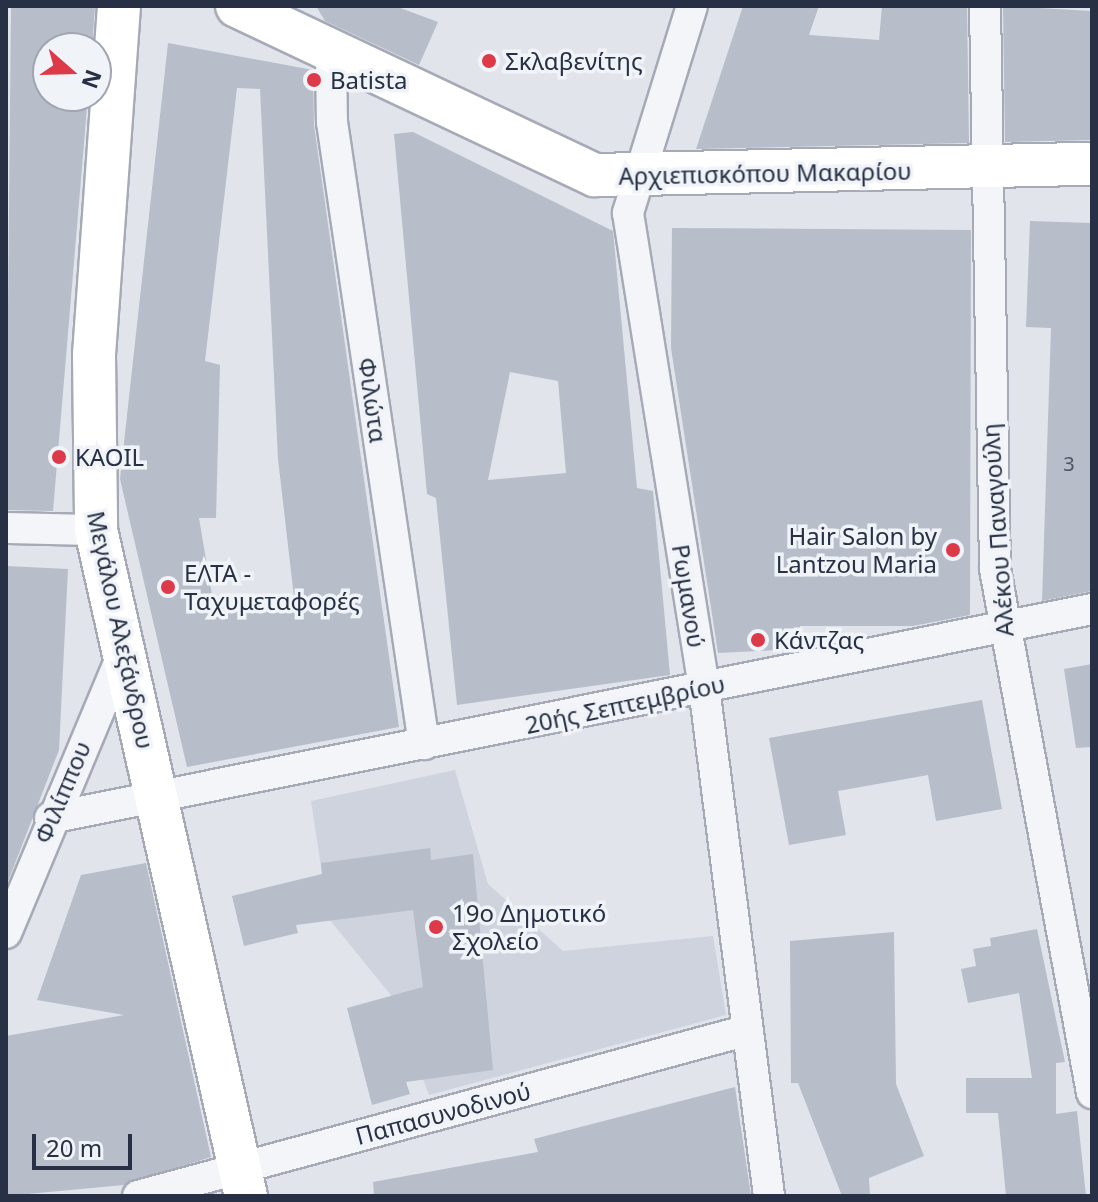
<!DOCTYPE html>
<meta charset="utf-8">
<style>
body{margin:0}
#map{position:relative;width:1098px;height:1202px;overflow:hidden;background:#e1e4eb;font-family:"Noto Sans",sans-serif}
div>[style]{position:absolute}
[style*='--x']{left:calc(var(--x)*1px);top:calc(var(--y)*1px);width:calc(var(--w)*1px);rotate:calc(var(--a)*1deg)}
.built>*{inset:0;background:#ced3dd}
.building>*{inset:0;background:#b7bdc9}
.roads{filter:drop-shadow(2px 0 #a5aab6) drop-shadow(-2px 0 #a5aab6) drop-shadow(0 2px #a5aab6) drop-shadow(0 -2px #a5aab6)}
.street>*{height:30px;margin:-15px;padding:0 15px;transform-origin:15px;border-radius:15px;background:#f4f5f9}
.secondary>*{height:42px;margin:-21px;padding:0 21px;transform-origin:21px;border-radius:21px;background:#fff}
.dots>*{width:22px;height:22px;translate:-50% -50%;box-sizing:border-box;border:4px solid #f0f3f8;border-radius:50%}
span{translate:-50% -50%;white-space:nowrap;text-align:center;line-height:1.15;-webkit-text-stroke:7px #f0f3f8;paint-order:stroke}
.number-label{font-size:20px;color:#4b5365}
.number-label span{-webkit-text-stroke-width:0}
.poi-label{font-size:24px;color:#273044}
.left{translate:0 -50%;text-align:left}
.right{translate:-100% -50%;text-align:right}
.street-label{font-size:24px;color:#273044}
.frame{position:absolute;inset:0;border:8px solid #273044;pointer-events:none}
.north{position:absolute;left:32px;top:32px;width:80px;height:80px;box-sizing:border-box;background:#f0f3f8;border:2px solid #a0a5b0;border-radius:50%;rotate:110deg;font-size:22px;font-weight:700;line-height:32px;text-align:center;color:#273044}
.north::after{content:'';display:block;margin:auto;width:28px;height:36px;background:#dc3949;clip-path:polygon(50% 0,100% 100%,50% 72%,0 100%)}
.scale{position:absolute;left:32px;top:1134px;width:100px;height:36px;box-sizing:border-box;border:4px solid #273044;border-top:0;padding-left:10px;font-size:24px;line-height:28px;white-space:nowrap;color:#273044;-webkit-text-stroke:6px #f0f3f8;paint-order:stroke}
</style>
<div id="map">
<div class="built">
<i style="clip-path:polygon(455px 770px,488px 884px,563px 951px,713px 936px,726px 1015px,429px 1095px,390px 994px,329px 919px,311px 801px)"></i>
</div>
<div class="building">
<i style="clip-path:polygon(11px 6px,95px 6px,92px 48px,48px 48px,48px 96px,88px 96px,53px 511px,6px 510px)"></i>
<i style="clip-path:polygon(316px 6px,395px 6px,438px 22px,419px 65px,325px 21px)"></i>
<i style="clip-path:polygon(743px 6px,819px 6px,809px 35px,879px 40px,882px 6px,967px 6px,969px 143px,696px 149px)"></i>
<i style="clip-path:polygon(1003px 6px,1092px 11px,1092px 140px,1005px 142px)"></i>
<i style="clip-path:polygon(evenodd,168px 43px,313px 70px,314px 125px,399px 727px,187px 767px,120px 479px,168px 43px,237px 88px,260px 89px,278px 459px,294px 597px,214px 607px,199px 518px,216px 518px,220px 365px,205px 361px,237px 88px)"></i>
<i style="clip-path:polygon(evenodd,413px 132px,613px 231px,637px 488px,653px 491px,670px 675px,457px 705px,436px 498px,427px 494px,394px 134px,413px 132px,510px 372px,558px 381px,566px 473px,488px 480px,510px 372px)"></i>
<i style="clip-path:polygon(1030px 221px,1092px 223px,1092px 591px,1042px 601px,1051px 328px,1026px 327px)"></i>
<i style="clip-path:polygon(672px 228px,971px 230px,970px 615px,913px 626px,800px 626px,800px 649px,718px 653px,671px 348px)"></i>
<i style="clip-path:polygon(6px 566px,68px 569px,59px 750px,7px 884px)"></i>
<i style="clip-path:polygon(1092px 664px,1092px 747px,1076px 748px,1064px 669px)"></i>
<i style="clip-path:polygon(982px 700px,1002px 809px,936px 821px,928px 775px,838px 791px,846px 835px,789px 845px,769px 738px)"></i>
<i style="clip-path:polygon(430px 848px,431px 860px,473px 854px,493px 1070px,406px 1082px,410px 1094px,372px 1105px,347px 1008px,423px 987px,413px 910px,296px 925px,298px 933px,244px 946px,232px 896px,322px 874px,321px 863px)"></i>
<i style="clip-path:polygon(146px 863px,211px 1157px,124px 1185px,6px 1196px,6px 1036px,124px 1015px,37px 1000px,81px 875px)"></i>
<i style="clip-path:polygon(1037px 929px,1065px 1062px,1056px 1063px,1056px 1114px,1077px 1111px,1086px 1196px,1006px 1196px,998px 1113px,966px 1113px,966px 1078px,1032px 1078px,1019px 993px,968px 1003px,961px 969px,976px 966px,973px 949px,991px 946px,990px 938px)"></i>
<i style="clip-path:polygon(894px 932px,896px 1084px,924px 1156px,869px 1178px,870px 1196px,842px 1196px,798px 1083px,791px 1083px,790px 941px)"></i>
<i style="clip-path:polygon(735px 1087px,751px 1196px,374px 1196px,373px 1182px,538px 1152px,534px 1139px)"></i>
</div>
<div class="roads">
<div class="street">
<i style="--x:692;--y:6;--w:217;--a:107.2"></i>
<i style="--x:628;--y:213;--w:480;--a:80.9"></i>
<i style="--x:704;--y:687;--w:513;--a:82.72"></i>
<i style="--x:985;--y:6;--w:563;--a:88.98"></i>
<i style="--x:995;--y:569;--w:533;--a:79.51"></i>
<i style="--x:331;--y:54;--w:68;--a:89.2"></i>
<i style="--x:332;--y:122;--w:629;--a:81.59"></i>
<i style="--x:6;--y:528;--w:90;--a:1.3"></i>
<i style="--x:50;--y:818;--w:1063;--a:-11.34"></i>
<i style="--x:6;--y:933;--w:303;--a:-67.3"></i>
<i style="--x:138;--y:1196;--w:632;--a:-15.22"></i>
</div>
<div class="secondary">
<i style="--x:119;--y:6;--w:350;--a:94.1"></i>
<i style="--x:94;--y:355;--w:175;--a:89.3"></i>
<i style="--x:96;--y:530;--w:683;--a:77.31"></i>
<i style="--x:237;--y:6;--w:396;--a:25.3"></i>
<i style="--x:595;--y:175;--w:497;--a:-1.3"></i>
</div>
</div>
<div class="dots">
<i style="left:489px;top:61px;background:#dc3949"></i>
<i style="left:314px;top:80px;background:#dc3949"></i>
<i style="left:59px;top:457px;background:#dc3949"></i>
<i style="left:953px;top:550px;background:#dc3949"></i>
<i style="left:168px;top:587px;background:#dc3949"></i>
<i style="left:758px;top:640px;background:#dc3949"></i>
<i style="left:436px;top:927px;background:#dc3949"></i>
</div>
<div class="number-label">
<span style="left:1069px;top:463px">3</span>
</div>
<div class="poi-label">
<span class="left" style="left:505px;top:61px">Σκλαβενίτης</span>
<span class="left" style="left:330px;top:80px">Batista</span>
<span class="left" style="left:75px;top:457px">KAOIL</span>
<span class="right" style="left:937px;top:550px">Hair Salon by<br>Lantzou Maria</span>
<span class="left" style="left:184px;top:587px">ΕΛΤΑ -<br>Ταχυμεταφορές</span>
<span class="left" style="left:774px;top:640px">Κάντζας</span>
<span class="left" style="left:452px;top:927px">19ο Δημοτικό<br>Σχολείο</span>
</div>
<div class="street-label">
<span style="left:765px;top:173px;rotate:-1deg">Αρχιεπισκόπου Μακαρίου</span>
<span style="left:373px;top:400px;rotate:82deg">Φιλώτα</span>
<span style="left:997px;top:530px;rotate:-94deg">Αλέκου Παναγούλη</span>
<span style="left:689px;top:596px;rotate:81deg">Ρωμανού</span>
<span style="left:121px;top:630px;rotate:78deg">Μεγάλου Αλεξάνδρου</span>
<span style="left:625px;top:704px;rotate:-12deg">20ής Σεπτεμβρίου</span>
<span style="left:62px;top:792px;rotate:-67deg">Φιλίππου</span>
<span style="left:443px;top:1113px;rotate:-15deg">Παπασυνοδινού</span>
</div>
<div class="frame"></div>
<div class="north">N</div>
<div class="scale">20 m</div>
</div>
